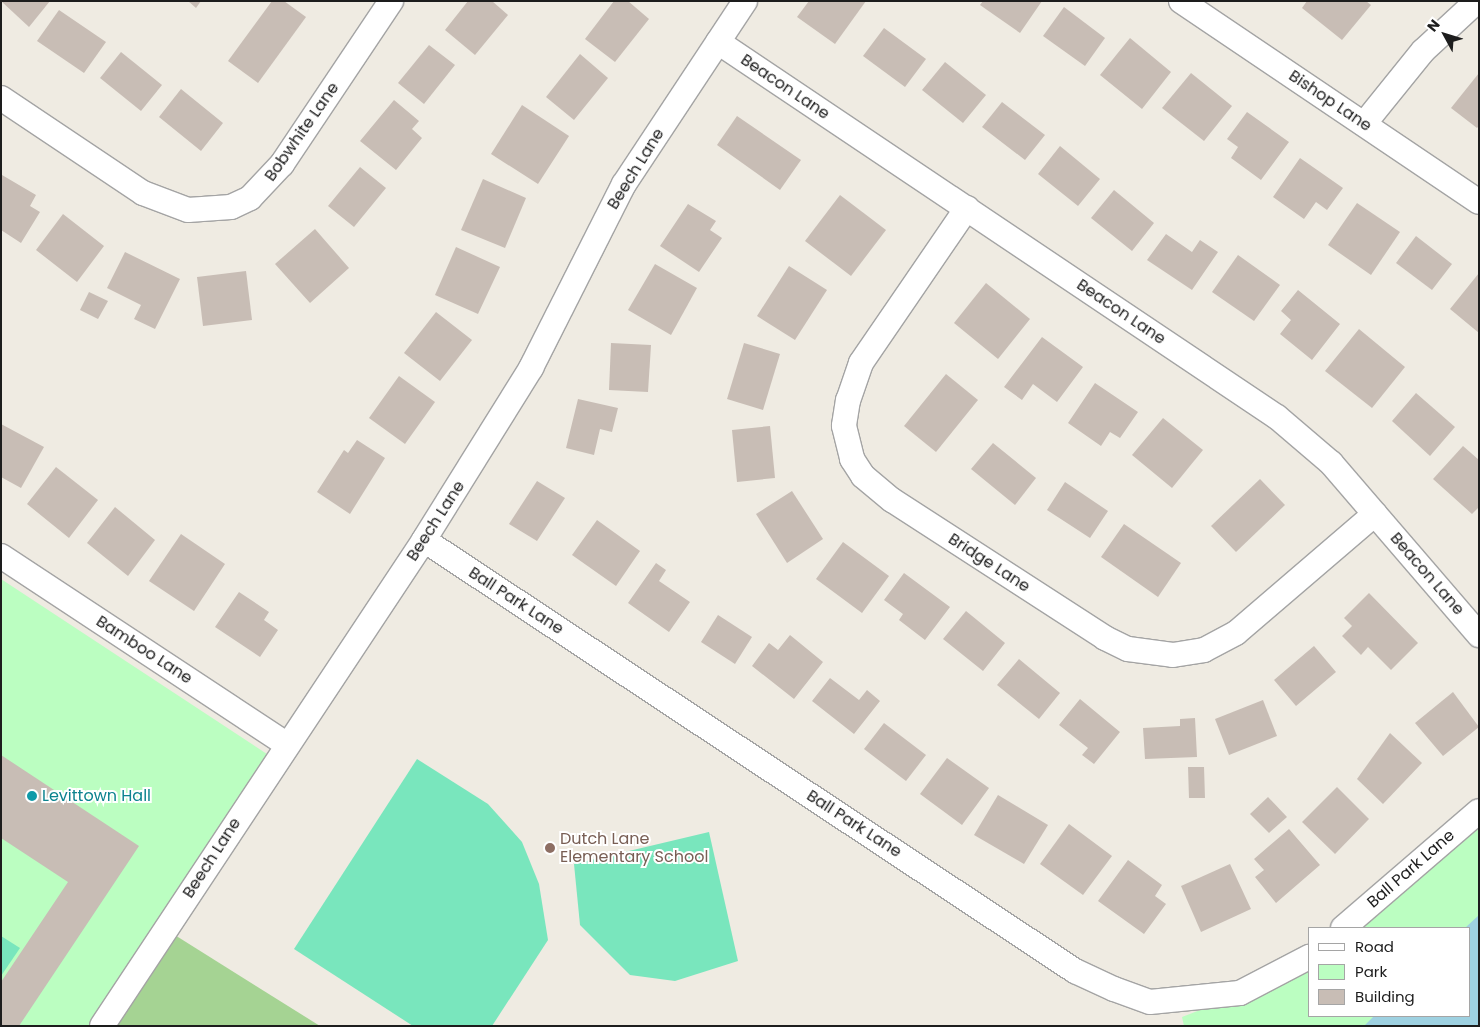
<!DOCTYPE html>
<style>
body{margin:0}
#map{position:relative;width:1480px;height:1027px;overflow:hidden;background:#efebe2;font-family:Poppins,sans-serif}
div>[style]{position:absolute}
[style*='--x']{left:calc(var(--x)*1px);top:calc(var(--y)*1px);width:calc(var(--w)*1px);rotate:calc(var(--a)*1deg)}
.forest>*{inset:0;background:#a5d393}
.park>*{inset:0;background:#bbfec1}
.pitch>*{inset:0;background:#79e6bd}
.water>*{inset:0;background:#9ed1e1}
.building>*{inset:0;background:#c8bdb5}
.roads{filter:drop-shadow(1px 0 #a4a4a4) drop-shadow(-1px 0 #a4a4a4) drop-shadow(0 1px #a4a4a4) drop-shadow(0 -1px #a4a4a4)}
.street>*{height:24px;margin:-12px;padding:0 12px;transform-origin:12px;border-radius:12px;background:#fff}
.dots>*{width:14px;height:14px;translate:-50% -50%;box-sizing:border-box;border:2px solid #fff;border-radius:50%}
span{translate:-50% -50%;white-space:nowrap;text-align:center;line-height:1.15;-webkit-text-stroke:4px #fff;paint-order:stroke}
.street-label{font-size:16px;color:#1d1d1d}
.culture-label{font-size:16px;color:#0d838f}
.left{translate:0 -50%;text-align:left}
.education-label{font-size:16px;color:#785e54}
.frame{position:absolute;inset:0;border:2px solid #1d1d1d;pointer-events:none}
.legend{position:absolute;left:1308px;top:927px;width:162px;height:90px;box-sizing:border-box;background:#fff;border:1px solid #a5a5a5;margin:0;padding:6px 9px;list-style:none;font-size:15px;color:#1d1d1d}
.legend li{display:flex;align-items:center;gap:10px;height:25px}
.legend b{width:25px;border:1px solid #a5a5a5}
.north{position:absolute;left:1420px;top:10px;width:50px;height:50px;-webkit-text-stroke:4px #fff;paint-order:stroke;rotate:309deg;font-size:14px;font-weight:700;line-height:20px;text-align:center;color:#1d1d1d}
.north::after{content:'';display:block;margin:auto;width:18px;height:22px;background:#1d1d1d;clip-path:polygon(50% 0,100% 100%,50% 72%,0 100%)}
</style>
<div id="map">
<div class="forest">
<i style="clip-path:polygon(170px 932px,320px 1026px,109px 1026px)"></i>
</div>
<div class="park">
<i style="clip-path:polygon(1px 579px,270px 756px,93px 1026px,1px 1026px)"></i>
<i style="clip-path:polygon(1479px 820px,1479px 1026px,1184px 1026px,1182px 1017px,1309px 968px,1309px 1016px,1469px 1016px,1469px 928px,1354px 928px)"></i>
</div>
<div class="pitch">
<i style="clip-path:polygon(417px 759px,488px 804px,522px 842px,539px 884px,548px 940px,492px 1026px,413px 1026px,294px 949px)"></i>
<i style="clip-path:polygon(709px 832px,738px 961px,675px 981px,630px 975px,580px 925px,574px 864px)"></i>
<i style="clip-path:polygon(1px 936px,20px 948px,1px 976px)"></i>
</div>
<div class="water">
<i style="clip-path:polygon(1479px 915px,1479px 1026px,1364px 1026px,1374px 1016px,1469px 1016px,1469px 928px,1465px 928px)"></i>
</div>
<div class="building">
<i style="clip-path:polygon(1px 1px,50px 1px,29px 27px)"></i>
<i style="clip-path:polygon(188px 1px,201px 1px,196px 8px)"></i>
<i style="clip-path:polygon(272px 1px,284px 1px,306px 17px,258px 83px,228px 61px)"></i>
<i style="clip-path:polygon(468px 1px,492px 1px,508px 15px,475px 55px,445px 30px)"></i>
<i style="clip-path:polygon(614px 1px,628px 1px,649px 19px,615px 62px,585px 39px)"></i>
<i style="clip-path:polygon(809px 1px,866px 1px,835px 44px,797px 17px)"></i>
<i style="clip-path:polygon(983px 1px,1042px 1px,1020px 33px,980px 5px)"></i>
<i style="clip-path:polygon(1307px 1px,1366px 1px,1371px 5px,1342px 40px,1302px 8px)"></i>
<i style="clip-path:polygon(1064px 7px,1105px 38px,1085px 66px,1043px 36px)"></i>
<i style="clip-path:polygon(59px 10px,106px 42px,84px 73px,37px 41px)"></i>
<i style="clip-path:polygon(884px 28px,926px 59px,905px 87px,863px 56px)"></i>
<i style="clip-path:polygon(1130px 38px,1171px 72px,1142px 109px,1100px 75px)"></i>
<i style="clip-path:polygon(429px 45px,455px 65px,424px 104px,398px 83px)"></i>
<i style="clip-path:polygon(121px 52px,162px 85px,141px 111px,100px 78px)"></i>
<i style="clip-path:polygon(580px 54px,608px 78px,574px 120px,546px 97px)"></i>
<i style="clip-path:polygon(945px 62px,986px 95px,963px 123px,922px 90px)"></i>
<i style="clip-path:polygon(1191px 73px,1232px 106px,1204px 141px,1162px 108px)"></i>
<i style="clip-path:polygon(1479px 73px,1479px 126px,1477px 128px,1451px 108px)"></i>
<i style="clip-path:polygon(181px 89px,223px 123px,201px 151px,159px 117px)"></i>
<i style="clip-path:polygon(394px 100px,419px 121px,412px 129px,422px 138px,396px 170px,360px 141px)"></i>
<i style="clip-path:polygon(1002px 102px,1045px 135px,1025px 160px,982px 127px)"></i>
<i style="clip-path:polygon(522px 105px,569px 136px,538px 184px,491px 154px)"></i>
<i style="clip-path:polygon(1247px 112px,1289px 142px,1261px 180px,1231px 158px,1238px 147px,1227px 139px)"></i>
<i style="clip-path:polygon(737px 116px,801px 160px,780px 190px,717px 145px)"></i>
<i style="clip-path:polygon(1060px 146px,1100px 179px,1078px 206px,1038px 174px)"></i>
<i style="clip-path:polygon(1300px 158px,1343px 188px,1327px 210px,1316px 202px,1304px 219px,1273px 197px)"></i>
<i style="clip-path:polygon(360px 167px,386px 188px,354px 227px,328px 206px)"></i>
<i style="clip-path:polygon(2px 175px,36px 195px,30px 206px,40px 212px,21px 243px,1px 230px)"></i>
<i style="clip-path:polygon(483px 179px,526px 198px,505px 248px,461px 230px)"></i>
<i style="clip-path:polygon(1114px 190px,1154px 223px,1132px 251px,1091px 218px)"></i>
<i style="clip-path:polygon(840px 195px,886px 230px,851px 276px,805px 241px)"></i>
<i style="clip-path:polygon(1357px 203px,1400px 232px,1371px 275px,1328px 245px)"></i>
<i style="clip-path:polygon(688px 204px,716px 221px,710px 230px,722px 238px,699px 272px,660px 246px)"></i>
<i style="clip-path:polygon(63px 214px,104px 246px,77px 282px,36px 250px)"></i>
<i style="clip-path:polygon(315px 229px,349px 268px,310px 303px,275px 264px)"></i>
<i style="clip-path:polygon(1166px 234px,1192px 252px,1200px 240px,1218px 252px,1192px 290px,1147px 260px)"></i>
<i style="clip-path:polygon(1416px 236px,1452px 264px,1432px 290px,1396px 263px)"></i>
<i style="clip-path:polygon(456px 247px,500px 267px,478px 314px,435px 295px)"></i>
<i style="clip-path:polygon(125px 252px,180px 279px,155px 329px,134px 319px,141px 305px,107px 288px)"></i>
<i style="clip-path:polygon(1238px 255px,1280px 285px,1254px 321px,1212px 292px)"></i>
<i style="clip-path:polygon(655px 264px,697px 288px,671px 335px,628px 310px)"></i>
<i style="clip-path:polygon(789px 266px,827px 290px,795px 340px,757px 316px)"></i>
<i style="clip-path:polygon(246px 271px,252px 320px,203px 326px,197px 277px)"></i>
<i style="clip-path:polygon(1479px 273px,1479px 333px,1450px 309px)"></i>
<i style="clip-path:polygon(986px 283px,1030px 319px,998px 359px,954px 323px)"></i>
<i style="clip-path:polygon(1298px 290px,1340px 324px,1312px 360px,1280px 334px,1291px 320px,1281px 311px)"></i>
<i style="clip-path:polygon(89px 292px,108px 301px,98px 319px,80px 310px)"></i>
<i style="clip-path:polygon(436px 312px,472px 340px,440px 381px,404px 353px)"></i>
<i style="clip-path:polygon(1359px 329px,1405px 367px,1372px 408px,1325px 371px)"></i>
<i style="clip-path:polygon(1042px 337px,1083px 367px,1057px 402px,1033px 384px,1022px 400px,1004px 387px)"></i>
<i style="clip-path:polygon(611px 343px,651px 345px,648px 392px,609px 390px)"></i>
<i style="clip-path:polygon(744px 343px,780px 354px,763px 410px,727px 399px)"></i>
<i style="clip-path:polygon(946px 374px,978px 400px,936px 452px,904px 426px)"></i>
<i style="clip-path:polygon(399px 376px,435px 402px,405px 444px,369px 418px)"></i>
<i style="clip-path:polygon(1095px 383px,1138px 412px,1120px 438px,1110px 432px,1101px 446px,1068px 423px)"></i>
<i style="clip-path:polygon(1416px 393px,1455px 427px,1430px 456px,1392px 421px)"></i>
<i style="clip-path:polygon(578px 399px,618px 408px,612px 432px,600px 429px,594px 455px,566px 448px)"></i>
<i style="clip-path:polygon(1163px 418px,1203px 450px,1172px 488px,1132px 455px)"></i>
<i style="clip-path:polygon(1px 424px,44px 447px,21px 488px,1px 477px)"></i>
<i style="clip-path:polygon(770px 426px,775px 478px,737px 482px,732px 430px)"></i>
<i style="clip-path:polygon(357px 440px,385px 458px,350px 514px,317px 492px,344px 450px,348px 453px)"></i>
<i style="clip-path:polygon(993px 443px,1036px 478px,1015px 505px,971px 469px)"></i>
<i style="clip-path:polygon(1463px 446px,1479px 460px,1479px 507px,1472px 514px,1433px 479px)"></i>
<i style="clip-path:polygon(56px 467px,98px 500px,69px 538px,27px 504px)"></i>
<i style="clip-path:polygon(1260px 479px,1285px 505px,1236px 552px,1211px 526px)"></i>
<i style="clip-path:polygon(537px 481px,565px 498px,537px 541px,509px 524px)"></i>
<i style="clip-path:polygon(1065px 482px,1108px 511px,1090px 538px,1047px 510px)"></i>
<i style="clip-path:polygon(792px 491px,823px 539px,787px 563px,756px 514px)"></i>
<i style="clip-path:polygon(115px 507px,155px 540px,128px 576px,87px 543px)"></i>
<i style="clip-path:polygon(597px 520px,640px 551px,616px 586px,572px 555px)"></i>
<i style="clip-path:polygon(1124px 524px,1181px 563px,1158px 597px,1101px 557px)"></i>
<i style="clip-path:polygon(181px 534px,225px 564px,194px 611px,149px 581px)"></i>
<i style="clip-path:polygon(843px 542px,889px 576px,862px 613px,816px 579px)"></i>
<i style="clip-path:polygon(656px 563px,666px 570px,659px 581px,690px 602px,669px 632px,628px 603px)"></i>
<i style="clip-path:polygon(904px 573px,950px 607px,925px 640px,899px 620px,903px 614px,884px 600px)"></i>
<i style="clip-path:polygon(239px 592px,269px 612px,264px 620px,278px 630px,260px 657px,215px 627px)"></i>
<i style="clip-path:polygon(1369px 593px,1418px 643px,1391px 670px,1368px 647px,1361px 655px,1342px 636px,1352px 626px,1344px 618px)"></i>
<i style="clip-path:polygon(966px 611px,1005px 643px,983px 671px,943px 639px)"></i>
<i style="clip-path:polygon(718px 615px,752px 637px,735px 664px,701px 642px)"></i>
<i style="clip-path:polygon(790px 635px,823px 662px,794px 699px,752px 666px,769px 643px,778px 650px)"></i>
<i style="clip-path:polygon(1314px 646px,1336px 672px,1296px 706px,1274px 680px)"></i>
<i style="clip-path:polygon(1019px 659px,1060px 693px,1039px 719px,997px 685px)"></i>
<i style="clip-path:polygon(830px 678px,859px 700px,867px 690px,880px 701px,854px 734px,812px 701px)"></i>
<i style="clip-path:polygon(1453px 692px,1479px 727px,1443px 756px,1415px 723px)"></i>
<i style="clip-path:polygon(1080px 699px,1120px 732px,1094px 764px,1082px 755px,1088px 748px,1059px 725px)"></i>
<i style="clip-path:polygon(1263px 700px,1277px 736px,1229px 755px,1215px 719px)"></i>
<i style="clip-path:polygon(1195px 718px,1197px 757px,1145px 759px,1143px 728px,1180px 726px,1180px 719px)"></i>
<i style="clip-path:polygon(884px 723px,926px 755px,906px 781px,864px 749px)"></i>
<i style="clip-path:polygon(1390px 733px,1422px 763px,1383px 804px,1357px 779px)"></i>
<i style="clip-path:polygon(1px 755px,139px 846px,19px 1026px,1px 1026px,1px 982px,68px 882px,1px 838px)"></i>
<i style="clip-path:polygon(947px 758px,989px 788px,962px 825px,920px 794px)"></i>
<i style="clip-path:polygon(1188px 767px,1204px 767px,1205px 798px,1189px 798px)"></i>
<i style="clip-path:polygon(1337px 787px,1369px 819px,1335px 854px,1302px 822px)"></i>
<i style="clip-path:polygon(998px 795px,1048px 825px,1024px 864px,974px 835px)"></i>
<i style="clip-path:polygon(1268px 797px,1287px 817px,1269px 833px,1250px 814px)"></i>
<i style="clip-path:polygon(1069px 824px,1112px 856px,1083px 895px,1040px 864px)"></i>
<i style="clip-path:polygon(1289px 829px,1320px 865px,1276px 903px,1255px 877px,1264px 870px,1254px 859px)"></i>
<i style="clip-path:polygon(1128px 860px,1162px 885px,1155px 896px,1166px 904px,1144px 934px,1098px 901px)"></i>
<i style="clip-path:polygon(1230px 864px,1251px 909px,1201px 932px,1181px 886px)"></i>
</div>
<div class="roads">
<div class="street">
<i style="--x:1181;--y:1;--w:359;--a:34"></i>
<i style="--x:718;--y:42;--w:673;--a:33.86"></i>
<i style="--x:1277;--y:417;--w:71;--a:40.4"></i>
<i style="--x:1331;--y:463;--w:227;--a:49.3"></i>
<i style="--x:1;--y:98;--w:171;--a:33.8"></i>
<i style="--x:143;--y:193;--w:48;--a:20.7"></i>
<i style="--x:188;--y:210;--w:43;--a:-4"></i>
<i style="--x:231;--y:207;--w:21;--a:-25"></i>
<i style="--x:250;--y:198;--w:47;--a:-46.7"></i>
<i style="--x:282;--y:164;--w:196;--a:-56.2"></i>
<i style="--x:1364;--y:124;--w:94;--a:-51.1"></i>
<i style="--x:1423;--y:51;--w:74;--a:-42.8"></i>
<i style="--x:967;--y:208;--w:188;--a:124.4"></i>
<i style="--x:861;--y:363;--w:39;--a:109"></i>
<i style="--x:848;--y:400;--w:26;--a:99"></i>
<i style="--x:844;--y:426;--w:34;--a:76"></i>
<i style="--x:852;--y:459;--w:20;--a:57"></i>
<i style="--x:863;--y:476;--w:38;--a:40"></i>
<i style="--x:892;--y:500;--w:254;--a:32.9"></i>
<i style="--x:1105;--y:638;--w:25;--a:26"></i>
<i style="--x:1128;--y:649;--w:45;--a:7.6"></i>
<i style="--x:1173;--y:655;--w:31;--a:-9"></i>
<i style="--x:1204;--y:650;--w:36;--a:-28"></i>
<i style="--x:1236;--y:633;--w:183;--a:-40.6"></i>
<i style="--x:424;--y:540;--w:781;--a:33.51"></i>
<i style="--x:1075;--y:971;--w:43;--a:24.8"></i>
<i style="--x:1114;--y:989;--w:38;--a:20"></i>
<i style="--x:1150;--y:1002;--w:90;--a:-5.7"></i>
<i style="--x:1240;--y:993;--w:78;--a:-27.6"></i>
<i style="--x:1;--y:556;--w:341;--a:33.4"></i>
<i style="--x:1343;--y:928;--w:179;--a:-40.7"></i>
<i style="--x:102;--y:1026;--w:583;--a:-56.47"></i>
<i style="--x:424;--y:540;--w:203;--a:-58.1"></i>
<i style="--x:531;--y:368;--w:206;--a:-63.2"></i>
<i style="--x:624;--y:184;--w:219;--a:-56.5"></i>
</div>
</div>
<div class="dots">
<i style="left:32px;top:796px;background:#0f9aa8"></i>
<i style="left:550px;top:848px;background:#8d6e63"></i>
</div>
<div class="street-label">
<span style="left:785px;top:87px;rotate:34deg">Beacon Lane</span>
<span style="left:1330px;top:101px;rotate:34deg">Bishop Lane</span>
<span style="left:302px;top:132px;rotate:-55deg">Bobwhite Lane</span>
<span style="left:636px;top:169px;rotate:-58deg">Beech Lane</span>
<span style="left:1121px;top:312px;rotate:34deg">Beacon Lane</span>
<span style="left:436px;top:521px;rotate:-57deg">Beech Lane</span>
<span style="left:989px;top:563px;rotate:33deg">Bridge Lane</span>
<span style="left:1427px;top:574px;rotate:49deg">Beacon Lane</span>
<span style="left:516px;top:601px;rotate:33deg">Ball Park Lane</span>
<span style="left:144px;top:650px;rotate:33deg">Bamboo Lane</span>
<span style="left:854px;top:824px;rotate:33deg">Ball Park Lane</span>
<span style="left:212px;top:858px;rotate:-57deg">Beech Lane</span>
<span style="left:1411px;top:869px;rotate:-41deg">Ball Park Lane</span>
</div>
<div class="culture-label">
<span class="left" style="left:42px;top:796px">Levittown Hall</span>
</div>
<div class="education-label">
<span class="left" style="left:560px;top:848px">Dutch Lane<br>Elementary School</span>
</div>
<div class="frame"></div>
<ul class="legend">
<li><b style="height:6px;background:#fff"></b>Road</li>
<li><b style="height:14px;background:#bbfec1"></b>Park</li>
<li><b style="height:14px;background:#c8bdb5"></b>Building</li>
</ul>
<div class="north">N</div>
</div>
